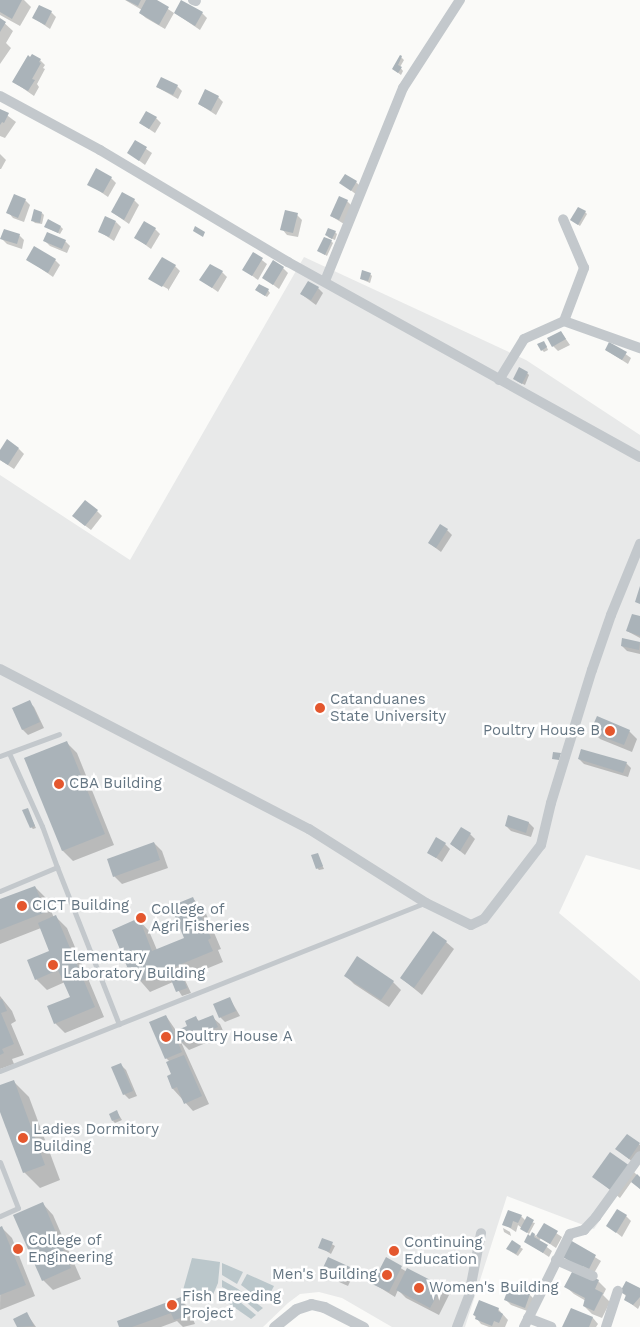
<!DOCTYPE html>
<style>
body{margin:0}
#map{position:relative;width:640px;height:1327px;overflow:hidden;background:#fafaf8;font-family:"Work Sans",sans-serif}
div>[style]{position:absolute}
[style*='--x']{left:calc(var(--x)*1px);top:calc(var(--y)*1px);width:calc(var(--w)*1px);rotate:calc(var(--a)*1deg)}
.built>*{inset:0;background:#e8e9e9}
.water>*{inset:0;background:#bbc7cb}
.shadow>*{inset:0;background:#0003}
.building>*{inset:0;background:#aab3b9}
.service>*{height:5px;margin:-2.5px;padding:0 2.5px;transform-origin:2.5px;border-radius:2.5px;background:#c3c8cc}
.minor>*{height:10px;margin:-5px;padding:0 5px;transform-origin:5px;border-radius:5px;background:#c3c8cc}
.tertiary>*{height:11px;margin:-5.5px;padding:0 5.5px;transform-origin:5.5px;border-radius:5.5px;background:#c3c8cc}
.dots>*{width:14px;height:14px;translate:-50% -50%;box-sizing:border-box;border:2px solid #fff;border-radius:50%}
span{translate:-50% -50%;white-space:nowrap;text-align:center;line-height:1.15;-webkit-text-stroke:5px #fff;paint-order:stroke}
.poi-label{font-size:15px;color:#657683}
.left{translate:0 -50%;text-align:left}
.right{translate:-100% -50%;text-align:right}
</style>
<div id="map">
<div class="built">
<i style="clip-path:polygon(304px 257px,526px 360px,640px 435px,640px 870px,586px 855px,559px 913px,640px 981px,640px 1162px,594px 1229px,507px 1196px,465px 1327px,392px 1327px,342px 1298px,319px 1292px,300px 1294px,288px 1303px,263px 1327px,0 1327px,0 475px,130px 560px)"></i>
</div>
<div class="water">
<i style="clip-path:polygon(192px 1258px,220px 1262px,218px 1283px,209px 1304px,193px 1293px,183px 1290px)"></i>
<i style="clip-path:polygon(222px 1263px,243px 1272px,237px 1284px,222px 1275px)"></i>
<i style="clip-path:polygon(247px 1274px,274px 1286px,265px 1303px,241px 1285px)"></i>
<i style="clip-path:polygon(222px 1280px,238px 1289px,263px 1308px,258px 1312px,236px 1294px,222px 1287px)"></i>
<i style="clip-path:polygon(220px 1290px,234px 1297px,256px 1315px,251px 1319px,218px 1296px)"></i>
</div>
<div class="shadow">
<i style="clip-path:polygon(0 0,24px 0,31px 7px,20px 26px,0 15px)"></i>
<i style="clip-path:polygon(125px 0,154px 0,174px 13px,165px 29px,146px 18px,140px 13px,142px 10px)"></i>
<i style="clip-path:polygon(51px 12px,56px 17px,50px 29px,34px 18px)"></i>
<i style="clip-path:polygon(175px 13px,202px 13px,207px 18px,200px 30px)"></i>
<i style="clip-path:polygon(0 19px,13px 31px,6px 43px,11px 48px,0 64px)"></i>
<i style="clip-path:polygon(401px 57px,404px 60px,400px 67px,403px 71px,401px 75px,393px 69px)"></i>
<i style="clip-path:polygon(40px 60px,45px 65px,43px 68px,45px 69px,37px 84px,39px 87px,34px 96px,14px 82px)"></i>
<i style="clip-path:polygon(177px 86px,182px 91px,178px 99px,157px 87px)"></i>
<i style="clip-path:polygon(218px 97px,223px 102px,216px 115px,199px 104px)"></i>
<i style="clip-path:polygon(0 110px,16px 122px,5px 138px,0 136px)"></i>
<i style="clip-path:polygon(156px 118px,161px 123px,155px 133px,140px 123px)"></i>
<i style="clip-path:polygon(136px 142px,152px 153px,145px 165px,129px 153px)"></i>
<i style="clip-path:polygon(0 154px,6px 160px,1px 169px,0 169px)"></i>
<i style="clip-path:polygon(111px 178px,116px 183px,108px 197px,89px 184px)"></i>
<i style="clip-path:polygon(356px 182px,361px 187px,357px 195px,341px 183px)"></i>
<i style="clip-path:polygon(25px 200px,30px 205px,24px 222px,13px 218px,8px 212px)"></i>
<i style="clip-path:polygon(134px 200px,139px 205px,129px 224px,112px 212px)"></i>
<i style="clip-path:polygon(347px 201px,352px 206px,344px 224px,331px 216px)"></i>
<i style="clip-path:polygon(585px 212px,587px 214px,580px 226px,574px 222px)"></i>
<i style="clip-path:polygon(42px 213px,44px 215px,42px 224px,35px 223px,32px 220px)"></i>
<i style="clip-path:polygon(297px 215px,302px 220px,298px 237px,287px 235px,282px 229px)"></i>
<i style="clip-path:polygon(116px 222px,121px 227px,114px 241px,100px 232px)"></i>
<i style="clip-path:polygon(61px 227px,63px 229px,60px 234px,48px 228px)"></i>
<i style="clip-path:polygon(155px 229px,160px 234px,151px 249px,136px 238px)"></i>
<i style="clip-path:polygon(335px 232px,337px 234px,335px 240px,328px 237px)"></i>
<i style="clip-path:polygon(19px 235px,24px 240px,22px 249px,7px 244px,2px 239px)"></i>
<i style="clip-path:polygon(45px 241px,65px 241px,70px 246px,67px 253px,50px 246px)"></i>
<i style="clip-path:polygon(331px 241px,333px 243px,327px 256px,319px 251px)"></i>
<i style="clip-path:polygon(254px 254px,267px 264px,258px 280px,244px 270px)"></i>
<i style="clip-path:polygon(27px 259px,55px 260px,60px 265px,53px 277px)"></i>
<i style="clip-path:polygon(175px 266px,180px 271px,168px 291px,168px 289px,150px 279px)"></i>
<i style="clip-path:polygon(283px 268px,288px 273px,279px 289px,264px 278px)"></i>
<i style="clip-path:polygon(222px 272px,227px 277px,218px 292px,201px 280px)"></i>
<i style="clip-path:polygon(370px 274px,372px 276px,370px 283px,361px 279px)"></i>
<i style="clip-path:polygon(318px 288px,323px 293px,316px 305px,301px 294px)"></i>
<i style="clip-path:polygon(268px 290px,270px 293px,267px 297px,259px 292px)"></i>
<i style="clip-path:polygon(561px 332px,570px 345px,558px 351px,553px 346px)"></i>
<i style="clip-path:polygon(610px 343px,631px 358px,628px 364px,606px 350px)"></i>
<i style="clip-path:polygon(546px 345px,548px 350px,544px 352px,542px 350px)"></i>
<i style="clip-path:polygon(527px 373px,529px 375px,525px 385px,517px 381px)"></i>
<i style="clip-path:polygon(19px 449px,24px 454px,14px 469px,0 460px,0 452px)"></i>
<i style="clip-path:polygon(97px 511px,102px 516px,91px 530px,79px 521px)"></i>
<i style="clip-path:polygon(447px 530px,452px 535px,441px 552px,429px 543px)"></i>
<i style="clip-path:polygon(640px 618px,640px 638px,627px 631px)"></i>
<i style="clip-path:polygon(623px 639px,640px 643px,640px 654px,627px 651px,622px 646px)"></i>
<i style="clip-path:polygon(29px 702px,34px 707px,44px 728px,28px 735px,23px 730px,14px 709px)"></i>
<i style="clip-path:polygon(592px 731px,629px 731px,637px 739px,632px 752px,600px 739px)"></i>
<i style="clip-path:polygon(67px 743px,77px 753px,114px 845px,73px 861px,63px 851px,26px 759px)"></i>
<i style="clip-path:polygon(579px 759px,626px 763px,631px 768px,628px 777px,584px 764px)"></i>
<i style="clip-path:polygon(27px 809px,36px 828px,33px 829px,31px 827px)"></i>
<i style="clip-path:polygon(509px 817px,529px 823px,534px 828px,531px 837px,511px 831px,506px 826px)"></i>
<i style="clip-path:polygon(470px 834px,475px 839px,465px 855px,451px 844px)"></i>
<i style="clip-path:polygon(154px 843px,162px 851px,168px 868px,122px 884px,114px 876px)"></i>
<i style="clip-path:polygon(445px 844px,450px 849px,442px 862px,429px 853px)"></i>
<i style="clip-path:polygon(317px 854px,324px 869px,319px 870px,317px 868px)"></i>
<i style="clip-path:polygon(35px 887px,46px 898px,54px 918px,56px 917px,67px 928px,104px 1017px,65px 1033px,55px 1023px,71px 998px,65px 982px,47px 990px,36px 979px,51px 952px,41px 928px,0 944px,0 901px)"></i>
<i style="clip-path:polygon(193px 899px,204px 909px,221px 949px,218px 950px,223px 962px,184px 978px,191px 993px,182px 996px,173px 982px,150px 992px,129px 968px,139px 920px,149px 931px,157px 950px,186px 939px)"></i>
<i style="clip-path:polygon(446px 942px,454px 949px,422px 995px,401px 978px)"></i>
<i style="clip-path:polygon(346px 976px,393px 982px,401px 990px,389px 1007px,354px 984px)"></i>
<i style="clip-path:polygon(0 996px,12px 1011px,16px 1021px,11px 1024px,24px 1055px,12px 1059px,14px 1064px,0 1069px)"></i>
<i style="clip-path:polygon(230px 999px,240px 1016px,225px 1022px,220px 1017px)"></i>
<i style="clip-path:polygon(166px 1016px,177px 1032px,189px 1027px,196px 1018px,200px 1022px,212px 1017px,220px 1024px,225px 1035px,189px 1050px,181px 1042px,209px 1104px,193px 1111px,173px 1089px,168px 1077px,173px 1075px,170px 1062px,166px 1058px)"></i>
<i style="clip-path:polygon(121px 1065px,126px 1070px,137px 1096px,129px 1099px,124px 1094px)"></i>
<i style="clip-path:polygon(13px 1081px,29px 1097px,60px 1180px,40px 1188px,24px 1172px,0 1108px,0 1086px)"></i>
<i style="clip-path:polygon(117px 1112px,122px 1120px,115px 1123px,113px 1121px)"></i>
<i style="clip-path:polygon(627px 1135px,640px 1145px,640px 1156px,635px 1164px,617px 1149px)"></i>
<i style="clip-path:polygon(629px 1167px,640px 1178px,640px 1189px,632px 1181px,620px 1198px,593px 1176px)"></i>
<i style="clip-path:polygon(43px 1204px,53px 1215px,81px 1279px,53px 1290px,43px 1280px)"></i>
<i style="clip-path:polygon(521px 1216px,526px 1221px,535px 1223px,529px 1234px,518px 1225px,516px 1232px,504px 1224px)"></i>
<i style="clip-path:polygon(626px 1216px,631px 1221px,622px 1237px,608px 1226px)"></i>
<i style="clip-path:polygon(544px 1225px,562px 1237px,556px 1248px,541px 1238px,539px 1241px,552px 1251px,549px 1257px,525px 1241px,535px 1235px,537px 1237px)"></i>
<i style="clip-path:polygon(1px 1227px,12px 1238px,35px 1296px,0 1310px)"></i>
<i style="clip-path:polygon(503px 1228px,510px 1232px,511px 1236px,504px 1232px)"></i>
<i style="clip-path:polygon(323px 1239px,335px 1246px,331px 1254px,320px 1247px)"></i>
<i style="clip-path:polygon(571px 1242px,601px 1261px,594px 1273px,568px 1261px,563px 1256px)"></i>
<i style="clip-path:polygon(520px 1247px,523px 1249px,518px 1256px,510px 1251px)"></i>
<i style="clip-path:polygon(386px 1259px,407px 1272px,441px 1287px,449px 1295px,439px 1315px,406px 1298px,398px 1290px,395px 1297px,374px 1284px)"></i>
<i style="clip-path:polygon(349px 1268px,354px 1273px,348px 1286px,328px 1277px,322px 1272px)"></i>
<i style="clip-path:polygon(598px 1281px,606px 1289px,603px 1295px,610px 1302px,602px 1318px,592px 1314px,584px 1306px,586px 1301px,574px 1294px,566px 1287px)"></i>
<i style="clip-path:polygon(640px 1290px,640px 1305px,638px 1309px,626px 1300px,627px 1297px,622px 1292px)"></i>
<i style="clip-path:polygon(530px 1295px,535px 1300px,530px 1312px,511px 1305px,506px 1300px)"></i>
<i style="clip-path:polygon(180px 1299px,188px 1307px,195px 1324px,183px 1327px,177px 1321px,161px 1327px,120px 1327px)"></i>
<i style="clip-path:polygon(498px 1309px,508px 1320px,505px 1327px,489px 1327px,481px 1324px,474px 1315px)"></i>
<i style="clip-path:polygon(571px 1309px,593px 1318px,598px 1324px,596px 1327px,564px 1327px)"></i>
<i style="clip-path:polygon(27px 1314px,36px 1327px,18px 1327px,14px 1319px)"></i>
</div>
<div class="building">
<i style="clip-path:polygon(0 0,22px 0,12px 19px,0 12px)"></i>
<i style="clip-path:polygon(126px 0,141px 0,138px 6px)"></i>
<i style="clip-path:polygon(146px 0,157px 0,169px 7px,159px 25px,139px 13px)"></i>
<i style="clip-path:polygon(181px 0,203px 12px,195px 26px,174px 13px)"></i>
<i style="clip-path:polygon(39px 5px,52px 11px,45px 25px,32px 18px)"></i>
<i style="clip-path:polygon(0 18px,6px 22px,0 32px)"></i>
<i style="clip-path:polygon(32px 54px,41px 59px,39px 62px,41px 63px,32px 79px,35px 80px,28px 91px,12px 82px,28px 55px,30px 57px)"></i>
<i style="clip-path:polygon(400px 55px,402px 56px,398px 65px,402px 67px,398px 73px,392px 69px)"></i>
<i style="clip-path:polygon(161px 77px,178px 85px,173px 95px,156px 87px)"></i>
<i style="clip-path:polygon(205px 89px,219px 96px,211px 111px,198px 104px)"></i>
<i style="clip-path:polygon(0 109px,9px 113px,4px 123px,2px 122px,0 125px)"></i>
<i style="clip-path:polygon(146px 111px,157px 117px,149px 129px,139px 123px)"></i>
<i style="clip-path:polygon(135px 140px,147px 147px,139px 161px,127px 153px)"></i>
<i style="clip-path:polygon(96px 168px,112px 177px,103px 193px,87px 185px)"></i>
<i style="clip-path:polygon(345px 174px,357px 181px,351px 191px,339px 183px)"></i>
<i style="clip-path:polygon(122px 192px,135px 199px,124px 220px,111px 212px)"></i>
<i style="clip-path:polygon(14px 194px,26px 199px,18px 218px,6px 213px)"></i>
<i style="clip-path:polygon(339px 196px,348px 200px,339px 220px,330px 216px)"></i>
<i style="clip-path:polygon(578px 207px,586px 211px,578px 225px,570px 220px)"></i>
<i style="clip-path:polygon(34px 209px,42px 212px,40px 223px,31px 221px)"></i>
<i style="clip-path:polygon(285px 210px,298px 213px,293px 233px,280px 230px)"></i>
<i style="clip-path:polygon(105px 216px,116px 221px,109px 237px,98px 232px)"></i>
<i style="clip-path:polygon(48px 219px,61px 226px,58px 233px,44px 227px)"></i>
<i style="clip-path:polygon(144px 221px,156px 228px,146px 245px,134px 238px)"></i>
<i style="clip-path:polygon(195px 226px,205px 232px,203px 237px,193px 231px)"></i>
<i style="clip-path:polygon(328px 228px,336px 231px,332px 239px,325px 235px)"></i>
<i style="clip-path:polygon(4px 229px,20px 234px,17px 244px,0 239px)"></i>
<i style="clip-path:polygon(47px 232px,66px 240px,62px 249px,43px 241px)"></i>
<i style="clip-path:polygon(324px 237px,332px 240px,325px 255px,317px 251px)"></i>
<i style="clip-path:polygon(34px 246px,56px 259px,48px 273px,26px 260px)"></i>
<i style="clip-path:polygon(253px 252px,263px 258px,252px 276px,242px 270px)"></i>
<i style="clip-path:polygon(162px 257px,176px 265px,162px 287px,148px 279px)"></i>
<i style="clip-path:polygon(273px 260px,284px 267px,273px 285px,262px 278px)"></i>
<i style="clip-path:polygon(210px 264px,223px 271px,212px 288px,199px 280px)"></i>
<i style="clip-path:polygon(362px 270px,371px 273px,368px 281px,360px 279px)"></i>
<i style="clip-path:polygon(308px 281px,319px 287px,311px 300px,300px 294px)"></i>
<i style="clip-path:polygon(259px 284px,269px 289px,265px 296px,255px 290px)"></i>
<i style="clip-path:polygon(561px 331px,566px 339px,552px 347px,547px 338px)"></i>
<i style="clip-path:polygon(544px 341px,547px 347px,541px 351px,537px 344px)"></i>
<i style="clip-path:polygon(609px 342px,627px 352px,622px 360px,605px 350px)"></i>
<i style="clip-path:polygon(519px 367px,528px 372px,522px 384px,513px 379px)"></i>
<i style="clip-path:polygon(7px 439px,19px 448px,8px 465px,0 460px,0 450px)"></i>
<i style="clip-path:polygon(85px 500px,98px 510px,85px 526px,72px 516px)"></i>
<i style="clip-path:polygon(440px 524px,448px 529px,436px 548px,428px 543px)"></i>
<i style="clip-path:polygon(640px 586px,640px 604px,635px 602px)"></i>
<i style="clip-path:polygon(632px 614px,640px 616px,640px 636px,626px 631px)"></i>
<i style="clip-path:polygon(622px 638px,640px 642px,639px 650px,621px 646px)"></i>
<i style="clip-path:polygon(30px 700px,40px 722px,22px 730px,12px 708px)"></i>
<i style="clip-path:polygon(597px 716px,630px 730px,624px 745px,590px 732px)"></i>
<i style="clip-path:polygon(67px 741px,105px 834px,62px 851px,24px 758px)"></i>
<i style="clip-path:polygon(581px 749px,627px 762px,623px 773px,578px 759px)"></i>
<i style="clip-path:polygon(553px 752px,561px 753px,559px 760px,552px 759px)"></i>
<i style="clip-path:polygon(28px 808px,35px 826px,30px 828px,22px 810px)"></i>
<i style="clip-path:polygon(508px 815px,529px 822px,526px 833px,505px 826px)"></i>
<i style="clip-path:polygon(461px 827px,471px 833px,460px 851px,450px 844px)"></i>
<i style="clip-path:polygon(436px 837px,446px 843px,436px 858px,427px 853px)"></i>
<i style="clip-path:polygon(154px 842px,160px 860px,113px 877px,107px 859px)"></i>
<i style="clip-path:polygon(318px 853px,323px 866px,316px 869px,311px 855px)"></i>
<i style="clip-path:polygon(35px 886px,46px 912px,0 930px,0 899px)"></i>
<i style="clip-path:polygon(193px 897px,211px 938px,208px 940px,213px 951px,138px 982px,132px 967px,128px 969px,112px 930px,139px 918px,152px 951px,184px 938px,171px 906px)"></i>
<i style="clip-path:polygon(56px 915px,95px 1007px,54px 1024px,47px 1006px,70px 997px,58px 970px,35px 980px,27px 960px,49px 951px,38px 923px)"></i>
<i style="clip-path:polygon(433px 931px,447px 941px,414px 988px,400px 978px)"></i>
<i style="clip-path:polygon(357px 956px,394px 981px,381px 1000px,344px 976px)"></i>
<i style="clip-path:polygon(181px 973px,187px 988px,176px 992px,170px 977px)"></i>
<i style="clip-path:polygon(230px 997px,236px 1011px,219px 1018px,213px 1004px)"></i>
<i style="clip-path:polygon(2px 999px,7px 1011px,1px 1013px,14px 1044px,2px 1049px,4px 1053px,0 1055px,0 1000px)"></i>
<i style="clip-path:polygon(166px 1015px,182px 1052px,165px 1059px,149px 1022px)"></i>
<i style="clip-path:polygon(213px 1015px,218px 1027px,180px 1043px,175px 1031px,187px 1026px,185px 1021px,196px 1016px,198px 1021px)"></i>
<i style="clip-path:polygon(184px 1055px,202px 1096px,184px 1104px,177px 1087px,172px 1089px,167px 1076px,171px 1074px,166px 1062px)"></i>
<i style="clip-path:polygon(121px 1063px,133px 1091px,123px 1095px,111px 1067px)"></i>
<i style="clip-path:polygon(14px 1080px,45px 1165px,23px 1173px,0 1112px,0 1085px)"></i>
<i style="clip-path:polygon(117px 1110px,120px 1118px,112px 1121px,109px 1114px)"></i>
<i style="clip-path:polygon(627px 1134px,640px 1143px,629px 1159px,615px 1149px)"></i>
<i style="clip-path:polygon(610px 1152px,630px 1166px,612px 1191px,592px 1177px)"></i>
<i style="clip-path:polygon(637px 1174px,640px 1177px,640px 1189px,631px 1182px)"></i>
<i style="clip-path:polygon(43px 1202px,71px 1268px,42px 1281px,13px 1215px)"></i>
<i style="clip-path:polygon(617px 1209px,627px 1215px,616px 1233px,606px 1226px)"></i>
<i style="clip-path:polygon(508px 1210px,522px 1215px,518px 1223px,513px 1221px,511px 1228px,502px 1225px)"></i>
<i style="clip-path:polygon(527px 1216px,534px 1220px,527px 1233px,520px 1229px)"></i>
<i style="clip-path:polygon(544px 1223px,558px 1231px,550px 1244px,536px 1236px)"></i>
<i style="clip-path:polygon(2px 1226px,26px 1285px,0 1295px,0 1227px)"></i>
<i style="clip-path:polygon(532px 1232px,535px 1234px,534px 1237px,548px 1245px,543px 1253px,524px 1242px,528px 1234px,530px 1236px)"></i>
<i style="clip-path:polygon(322px 1238px,333px 1242px,329px 1252px,318px 1248px)"></i>
<i style="clip-path:polygon(512px 1240px,521px 1246px,516px 1254px,506px 1249px)"></i>
<i style="clip-path:polygon(570px 1240px,596px 1255px,589px 1269px,583px 1266px,582px 1268px,561px 1256px)"></i>
<i style="clip-path:polygon(328px 1257px,350px 1267px,343px 1282px,321px 1272px)"></i>
<i style="clip-path:polygon(386px 1257px,402px 1266px,389px 1292px,372px 1284px)"></i>
<i style="clip-path:polygon(407px 1268px,442px 1286px,430px 1308px,396px 1290px)"></i>
<i style="clip-path:polygon(577px 1269px,599px 1280px,595px 1289px,603px 1293px,594px 1311px,583px 1306px,585px 1298px,564px 1287px,572px 1272px)"></i>
<i style="clip-path:polygon(626px 1281px,640px 1288px,640px 1297px,633px 1305px,624px 1300px,626px 1295px,620px 1292px)"></i>
<i style="clip-path:polygon(509px 1286px,530px 1294px,525px 1308px,504px 1300px)"></i>
<i style="clip-path:polygon(181px 1297px,188px 1316px,174px 1320px,171px 1313px,132px 1327px,119px 1327px,117px 1321px)"></i>
<i style="clip-path:polygon(479px 1300px,499px 1308px,498px 1311px,503px 1314px,499px 1323px,494px 1321px,492px 1326px,475px 1319px,476px 1316px,473px 1315px)"></i>
<i style="clip-path:polygon(571px 1308px,593px 1317px,589px 1327px,562px 1327px)"></i>
<i style="clip-path:polygon(27px 1312px,34px 1326px,17px 1327px,13px 1319px)"></i>
</div>
<div class="service">
<i style="--x:9;--y:753;--w:80;--a:65.7"></i>
<i style="--x:42;--y:826;--w:44;--a:69.9"></i>
<i style="--x:0;--y:756;--w:63;--a:-20.4"></i>
<i style="--x:0;--y:891;--w:62;--a:-22.8"></i>
<i style="--x:57;--y:867;--w:169;--a:68.5"></i>
<i style="--x:0;--y:1071;--w:457;--a:-21.6"></i>
<i style="--x:0;--y:1162;--w:49;--a:68.6"></i>
<i style="--x:18;--y:1208;--w:20;--a:156"></i>
</div>
<div class="minor">
<i style="--x:193;--y:0;--w:3;--a:18"></i>
<i style="--x:0;--y:96;--w:114;--a:28.4"></i>
<i style="--x:100;--y:150;--w:219;--a:30.8"></i>
<i style="--x:288;--y:262;--w:402;--a:29"></i>
<i style="--x:325;--y:281;--w:208;--a:-68"></i>
<i style="--x:403;--y:88;--w:105;--a:-57.1"></i>
<i style="--x:564;--y:321;--w:81;--a:19.6"></i>
<i style="--x:499;--y:380;--w:48;--a:-58.6"></i>
<i style="--x:524;--y:339;--w:44;--a:-24.2"></i>
<i style="--x:564;--y:321;--w:57;--a:-69.3"></i>
<i style="--x:584;--y:268;--w:53;--a:-113.2"></i>
<i style="--x:0;--y:669;--w:348;--a:27.4"></i>
<i style="--x:309;--y:829;--w:138;--a:32.3"></i>
<i style="--x:426;--y:903;--w:50;--a:26.1"></i>
<i style="--x:471;--y:925;--w:14;--a:-25"></i>
<i style="--x:484;--y:919;--w:93;--a:-52.4"></i>
<i style="--x:541;--y:845;--w:43;--a:-76.6"></i>
<i style="--x:551;--y:803;--w:139;--a:-72.9"></i>
<i style="--x:592;--y:670;--w:58;--a:-70.9"></i>
<i style="--x:611;--y:615;--w:77;--a:-67.8"></i>
<i style="--x:556;--y:1260;--w:40;--a:23.4"></i>
<i style="--x:528;--y:1318;--w:25;--a:21"></i>
<i style="--x:457;--y:1327;--w:34;--a:-69"></i>
<i style="--x:469;--y:1295;--w:63;--a:-79"></i>
<i style="--x:524;--y:1327;--w:104;--a:-63.7"></i>
<i style="--x:570;--y:1234;--w:15;--a:-16"></i>
<i style="--x:584;--y:1230;--w:18;--a:-47"></i>
<i style="--x:596;--y:1217;--w:75;--a:-54.2"></i>
<i style="--x:606;--y:1327;--w:38;--a:-72"></i>
</div>
<div class="tertiary">
<i style="--x:274;--y:1327;--w:28;--a:-39"></i>
<i style="--x:296;--y:1309;--w:16;--a:-18"></i>
<i style="--x:311;--y:1304;--w:13;--a:13"></i>
<i style="--x:324;--y:1307;--w:44;--a:27.1"></i>
</div>
<div class="dots">
<i style="left:320px;top:708px;background:#e4572e"></i>
<i style="left:610px;top:731px;background:#e4572e"></i>
<i style="left:59px;top:784px;background:#e4572e"></i>
<i style="left:22px;top:906px;background:#e4572e"></i>
<i style="left:141px;top:918px;background:#e4572e"></i>
<i style="left:53px;top:965px;background:#e4572e"></i>
<i style="left:166px;top:1037px;background:#e4572e"></i>
<i style="left:23px;top:1138px;background:#e4572e"></i>
<i style="left:18px;top:1249px;background:#e4572e"></i>
<i style="left:394px;top:1251px;background:#e4572e"></i>
<i style="left:387px;top:1275px;background:#e4572e"></i>
<i style="left:419px;top:1288px;background:#e4572e"></i>
<i style="left:172px;top:1305px;background:#e4572e"></i>
</div>
<div class="poi-label">
<span class="left" style="left:330px;top:708px">Catanduanes<br>State University</span>
<span class="right" style="left:600px;top:731px">Poultry House B</span>
<span class="left" style="left:69px;top:784px">CBA Building</span>
<span class="left" style="left:32px;top:906px">CICT Building</span>
<span class="left" style="left:151px;top:918px">College of<br>Agri Fisheries</span>
<span class="left" style="left:63px;top:965px">Elementary<br>Laboratory Building</span>
<span class="left" style="left:176px;top:1037px">Poultry House A</span>
<span class="left" style="left:33px;top:1138px">Ladies Dormitory<br>Building</span>
<span class="left" style="left:28px;top:1249px">College of<br>Engineering</span>
<span class="left" style="left:404px;top:1251px">Continuing<br>Education</span>
<span class="right" style="left:377px;top:1275px">Men's Building</span>
<span class="left" style="left:429px;top:1288px">Women's Building</span>
<span class="left" style="left:182px;top:1305px">Fish Breeding<br>Project</span>
</div>
</div>
